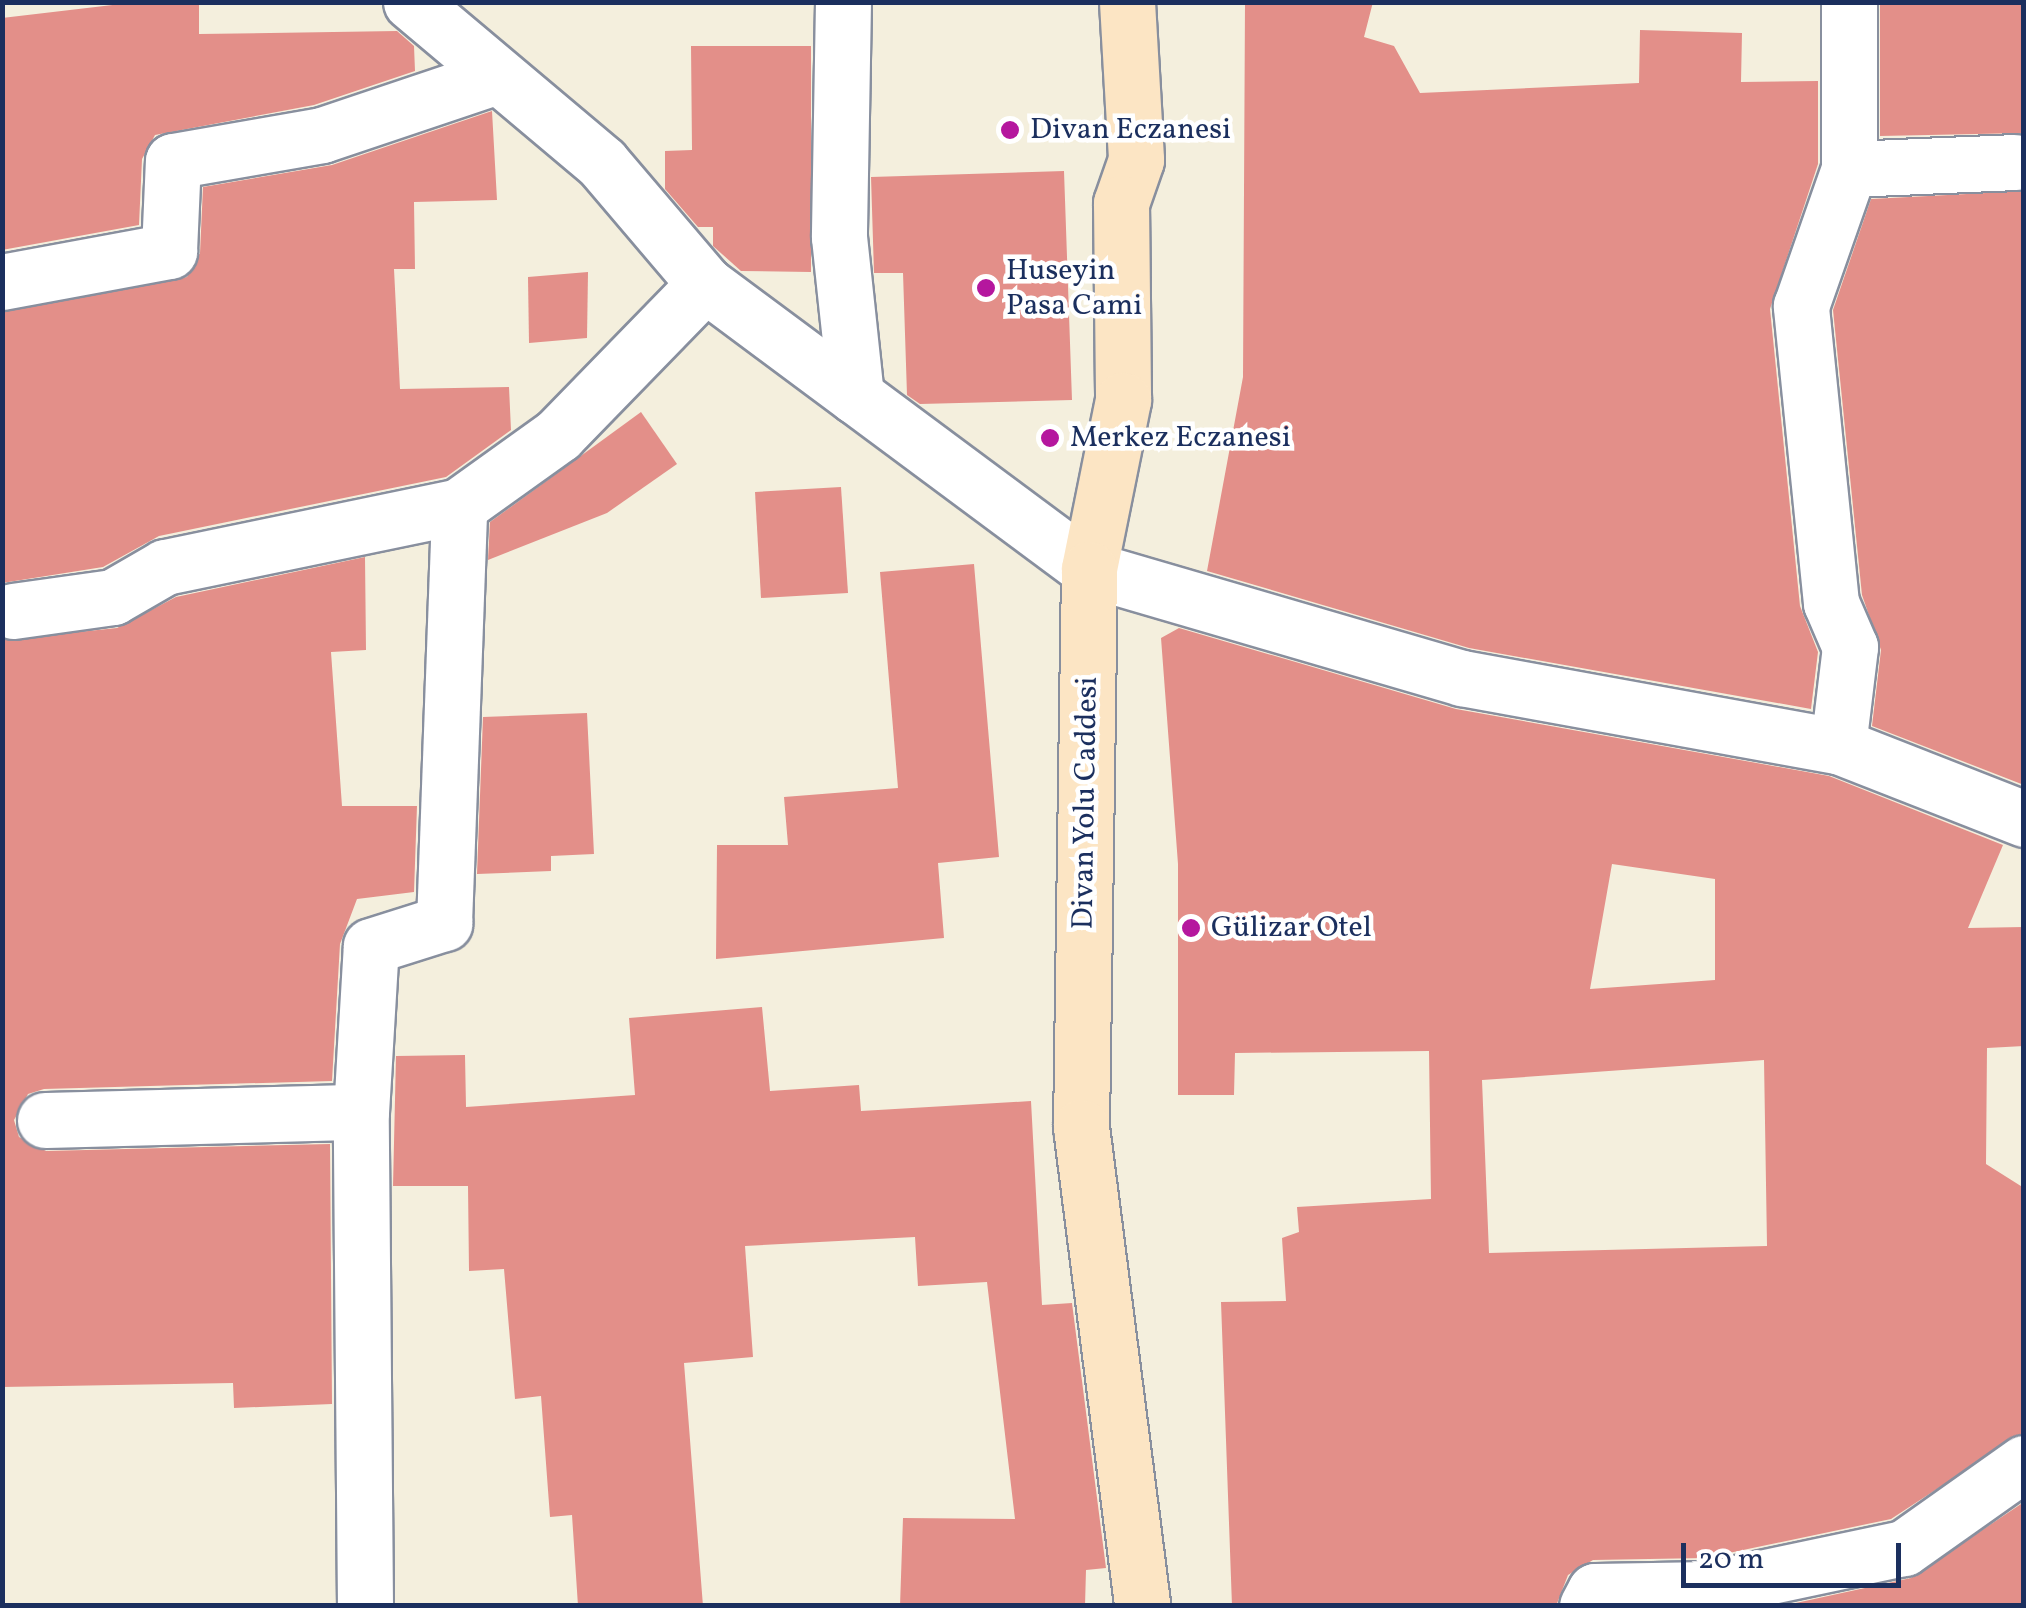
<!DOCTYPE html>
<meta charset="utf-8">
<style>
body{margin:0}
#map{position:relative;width:2026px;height:1608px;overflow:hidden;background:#f4efdd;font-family:Vollkorn,serif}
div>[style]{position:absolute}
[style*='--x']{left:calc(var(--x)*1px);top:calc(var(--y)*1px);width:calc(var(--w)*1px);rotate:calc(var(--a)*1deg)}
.building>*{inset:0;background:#e38f89}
.roads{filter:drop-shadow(2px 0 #888f9e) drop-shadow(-2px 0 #888f9e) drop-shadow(0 2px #888f9e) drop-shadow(0 -2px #888f9e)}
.pedestrian>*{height:55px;margin:-27.5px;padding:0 27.5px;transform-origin:27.5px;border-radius:27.5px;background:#fff}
.minor>*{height:55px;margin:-27.5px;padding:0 27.5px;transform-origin:27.5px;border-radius:27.5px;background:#fff}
.secondary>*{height:55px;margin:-27.5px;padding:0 27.5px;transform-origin:27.5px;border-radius:27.5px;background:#fce5c4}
.dots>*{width:28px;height:28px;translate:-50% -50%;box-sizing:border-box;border:5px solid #fff;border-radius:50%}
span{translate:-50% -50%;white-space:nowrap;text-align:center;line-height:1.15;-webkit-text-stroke:9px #fff;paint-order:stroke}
.poi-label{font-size:30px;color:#1b2f5e}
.left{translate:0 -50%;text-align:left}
.street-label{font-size:30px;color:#1b2f5e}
.frame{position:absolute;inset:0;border:5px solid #1b2f5e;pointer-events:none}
.scale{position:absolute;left:1681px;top:1543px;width:220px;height:45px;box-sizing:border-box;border:5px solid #1b2f5e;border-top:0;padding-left:12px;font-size:30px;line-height:35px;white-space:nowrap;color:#1b2f5e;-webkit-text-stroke:8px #fff;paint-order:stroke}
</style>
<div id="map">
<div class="building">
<i style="clip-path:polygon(138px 2px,199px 2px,199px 34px,397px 31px,414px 46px,415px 71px,314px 105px,155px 135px,142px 159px,139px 225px,2px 250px,2px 18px)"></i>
<i style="clip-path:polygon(1245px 2px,1373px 2px,1364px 37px,1394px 46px,1420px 93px,1639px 83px,1640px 30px,1742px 33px,1741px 82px,1818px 81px,1818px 164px,1770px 309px,1800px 606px,1818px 652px,1811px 709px,1469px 648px,1207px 571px,1243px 377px)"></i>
<i style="clip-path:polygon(1880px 2px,2024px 2px,2024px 133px,1880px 136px)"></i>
<i style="clip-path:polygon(691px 46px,811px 46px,811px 272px,741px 271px,713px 246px,713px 227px,698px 227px,665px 189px,665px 151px,692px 150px)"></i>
<i style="clip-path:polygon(492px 111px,497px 200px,414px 202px,415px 269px,394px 269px,400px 389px,509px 387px,511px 430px,446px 477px,159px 536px,103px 567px,2px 583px,2px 312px,187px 277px,200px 253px,203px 187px,332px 165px)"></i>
<i style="clip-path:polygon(1064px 171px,1072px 400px,920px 404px,907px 395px,903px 273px,874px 273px,871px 177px)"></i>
<i style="clip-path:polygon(2024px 191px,2024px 785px,1872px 726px,1881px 650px,1862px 595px,1833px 310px,1871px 199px)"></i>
<i style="clip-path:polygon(588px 272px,587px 338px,529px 343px,528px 277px)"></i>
<i style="clip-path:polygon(641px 412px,677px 464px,607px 513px,488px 560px,490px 522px)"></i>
<i style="clip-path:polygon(841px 487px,848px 593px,761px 598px,755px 492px)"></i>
<i style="clip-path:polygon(365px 557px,366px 650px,331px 652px,342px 806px,417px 806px,414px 892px,357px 899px,340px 944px,332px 1081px,44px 1089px,28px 1094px,14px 1120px,19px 1137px,46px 1151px,330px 1144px,332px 1404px,234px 1408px,233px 1383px,2px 1387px,2px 640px,117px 628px,176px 597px)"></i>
<i style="clip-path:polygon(974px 564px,999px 857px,938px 863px,944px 938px,716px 959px,717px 845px,788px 845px,784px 797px,898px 788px,880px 572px)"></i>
<i style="clip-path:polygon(evenodd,1179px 628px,1456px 709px,1829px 776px,2003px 845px,1968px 928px,2024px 927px,2024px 1046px,1987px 1048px,1986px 1164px,2024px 1188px,2024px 1432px,1891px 1519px,1705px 1558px,1593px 1560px,1568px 1575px,1556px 1606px,1232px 1606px,1221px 1302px,1286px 1301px,1282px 1238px,1299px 1232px,1297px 1207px,1431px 1199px,1429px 1051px,1235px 1053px,1234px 1095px,1178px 1095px,1178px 864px,1161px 638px,1179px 628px,1612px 864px,1715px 879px,1715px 980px,1590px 989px,1612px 864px,1179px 628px,1764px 1060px,1767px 1246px,1489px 1253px,1482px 1080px,1764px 1060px)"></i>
<i style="clip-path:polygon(587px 713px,594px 854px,551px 856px,551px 871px,477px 874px,483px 717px)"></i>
<i style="clip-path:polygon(762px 1007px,770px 1091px,859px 1085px,861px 1111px,1031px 1101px,1042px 1305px,1072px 1303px,1106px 1568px,1086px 1570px,1085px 1606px,900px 1606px,903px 1518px,1015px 1519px,987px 1282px,918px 1286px,915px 1237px,745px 1246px,753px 1357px,684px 1363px,703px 1606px,578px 1606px,572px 1515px,550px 1517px,541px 1396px,515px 1399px,504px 1269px,469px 1271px,468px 1186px,393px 1186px,396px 1056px,465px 1055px,466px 1107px,635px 1095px,629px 1018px)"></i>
<i style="clip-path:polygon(2024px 1502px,2024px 1606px,1782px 1606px,1911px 1578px)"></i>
</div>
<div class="roads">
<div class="pedestrian">
<i style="--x:1849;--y:169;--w:166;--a:-2.4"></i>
<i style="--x:2;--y:282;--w:170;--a:-10.5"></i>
<i style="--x:169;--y:251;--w:90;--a:-87.5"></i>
<i style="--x:173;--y:161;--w:151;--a:-9.9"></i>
<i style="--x:322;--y:135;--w:182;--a:-18.6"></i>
<i style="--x:13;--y:611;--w:101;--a:-8"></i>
<i style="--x:113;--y:597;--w:60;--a:-30"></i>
<i style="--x:165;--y:567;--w:300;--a:-11.7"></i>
<i style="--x:1838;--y:746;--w:100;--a:-83.1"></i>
<i style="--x:1850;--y:647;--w:48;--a:-113.4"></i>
<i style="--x:1831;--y:603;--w:299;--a:-95.8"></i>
<i style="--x:1801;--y:306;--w:145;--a:-70.7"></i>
<i style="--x:1849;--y:169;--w:167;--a:-90"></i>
<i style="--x:45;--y:1120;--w:316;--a:-1.5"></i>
<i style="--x:365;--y:1606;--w:494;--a:-90.5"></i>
<i style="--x:361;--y:1112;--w:166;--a:-86.6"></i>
<i style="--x:371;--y:946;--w:77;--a:-17.5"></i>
<i style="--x:444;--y:923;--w:417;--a:-87.9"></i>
<i style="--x:459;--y:506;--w:122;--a:-35.6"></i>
<i style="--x:558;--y:435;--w:211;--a:-45.8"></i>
<i style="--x:1587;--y:1606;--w:17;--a:-62"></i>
<i style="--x:1595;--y:1591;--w:114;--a:-1"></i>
<i style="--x:1709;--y:1589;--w:199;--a:-11.9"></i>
<i style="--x:1904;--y:1548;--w:147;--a:-35.3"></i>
</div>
<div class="minor">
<i style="--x:411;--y:2;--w:250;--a:40.1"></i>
<i style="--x:602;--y:163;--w:159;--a:49.6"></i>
<i style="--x:705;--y:284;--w:188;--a:36.6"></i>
<i style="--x:843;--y:2;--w:235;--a:91"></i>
<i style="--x:839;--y:237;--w:160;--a:83.9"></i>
<i style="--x:856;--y:396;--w:290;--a:36.6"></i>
<i style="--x:1089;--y:569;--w:389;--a:16.3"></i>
<i style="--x:1462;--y:678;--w:382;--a:10.3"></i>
<i style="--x:1838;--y:746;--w:200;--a:21.4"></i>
</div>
<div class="secondary">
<i style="--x:1127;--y:2;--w:158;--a:86.7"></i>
<i style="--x:1136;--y:160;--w:46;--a:109.2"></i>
<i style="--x:1121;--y:203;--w:197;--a:89.4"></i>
<i style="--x:1123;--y:400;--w:172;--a:101.4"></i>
<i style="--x:1089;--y:569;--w:558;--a:90.82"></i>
<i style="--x:1081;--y:1127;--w:483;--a:82.7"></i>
</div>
</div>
<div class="dots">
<i style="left:1010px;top:130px;background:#b5179e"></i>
<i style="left:986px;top:288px;background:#b5179e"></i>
<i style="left:1050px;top:438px;background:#b5179e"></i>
<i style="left:1191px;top:928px;background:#b5179e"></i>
</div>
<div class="poi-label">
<span class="left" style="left:1030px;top:130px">Divan Eczanesi</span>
<span class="left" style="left:1006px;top:288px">Huseyin<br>Pasa Cami</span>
<span class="left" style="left:1070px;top:438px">Merkez Eczanesi</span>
<span class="left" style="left:1211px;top:928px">Gülizar Otel</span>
</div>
<div class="street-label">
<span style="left:1086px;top:803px;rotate:-89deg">Divan Yolu Caddesi</span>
</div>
<div class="frame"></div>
<div class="scale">20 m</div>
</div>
